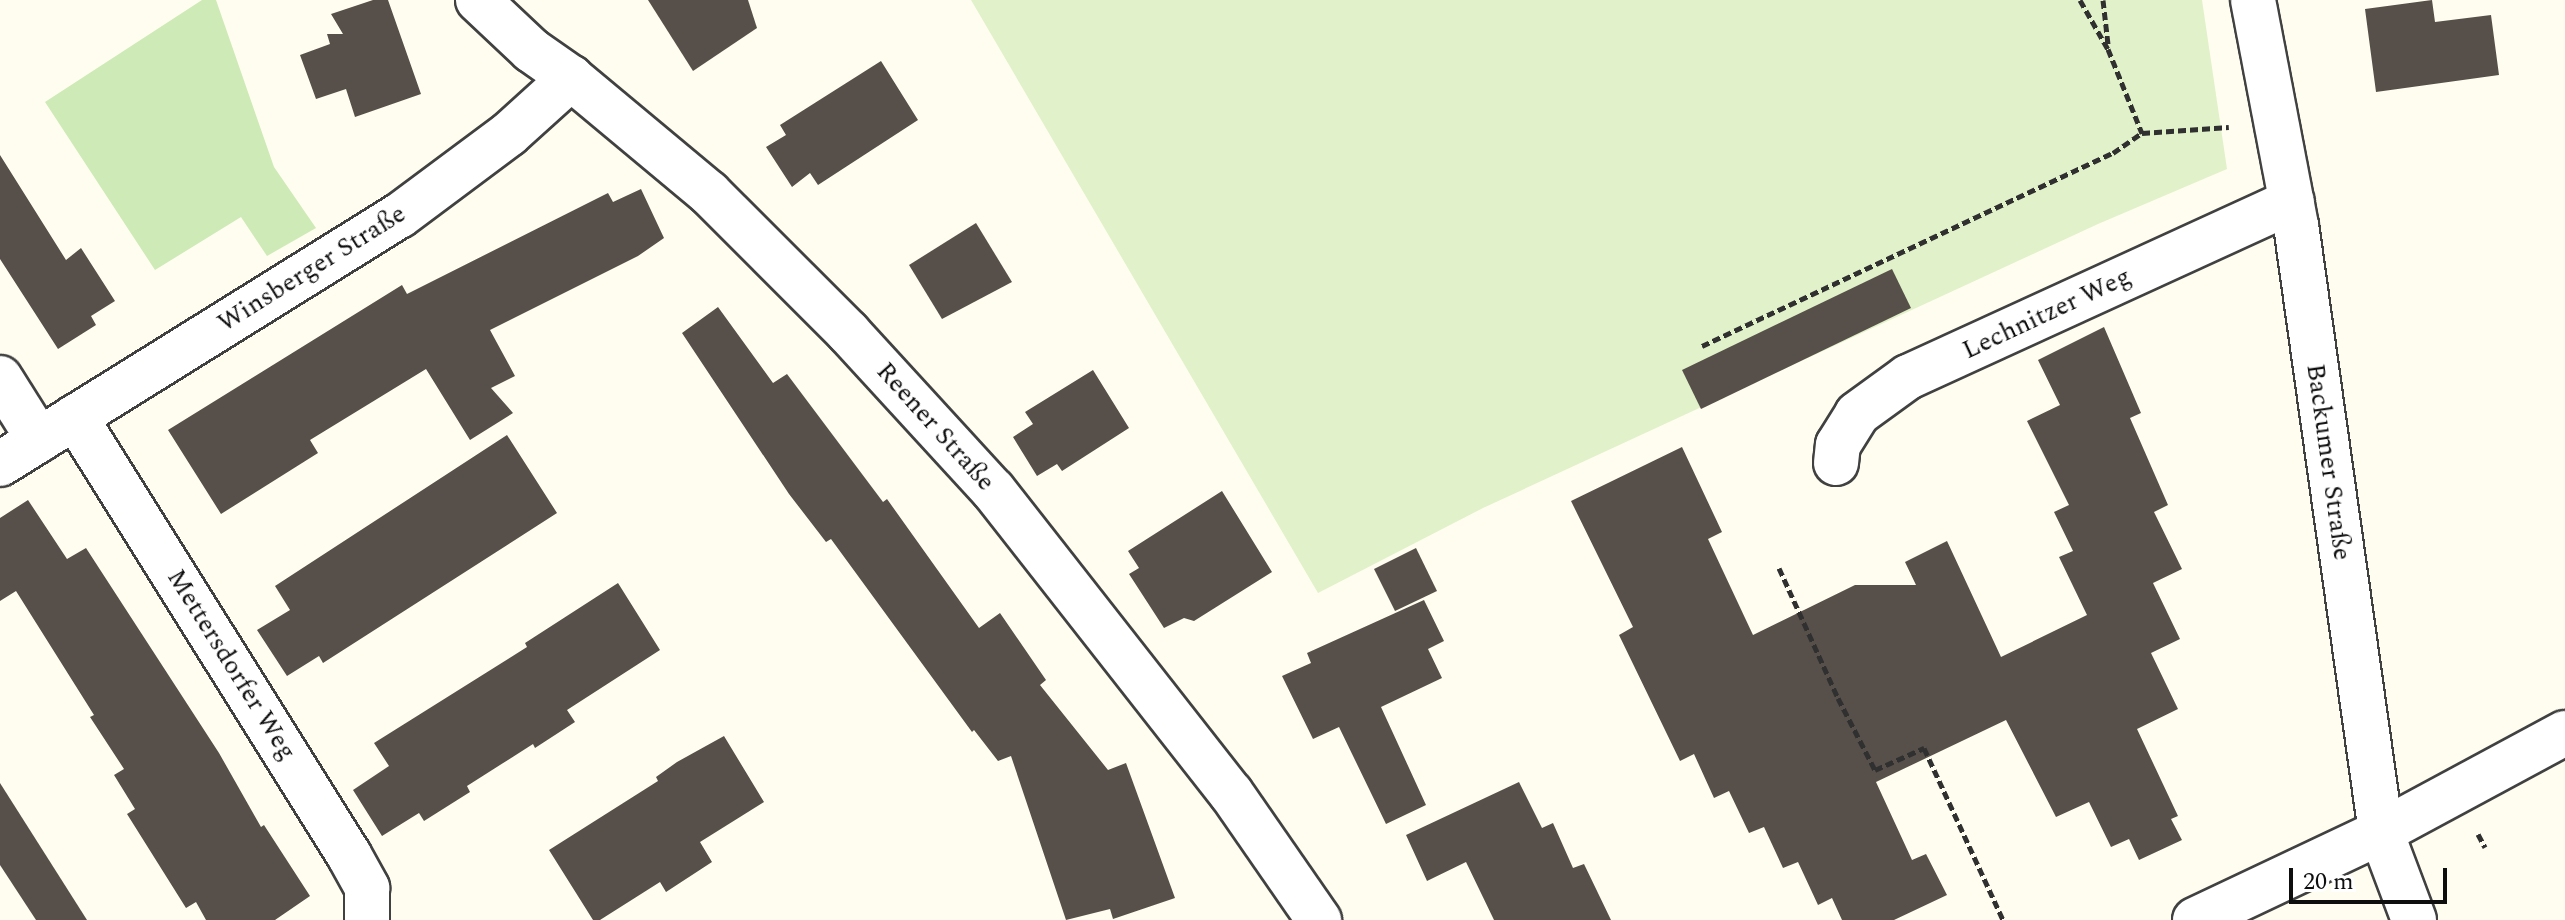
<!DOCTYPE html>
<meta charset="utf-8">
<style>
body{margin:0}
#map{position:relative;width:2565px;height:920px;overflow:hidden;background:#fffdef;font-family:Spectral,serif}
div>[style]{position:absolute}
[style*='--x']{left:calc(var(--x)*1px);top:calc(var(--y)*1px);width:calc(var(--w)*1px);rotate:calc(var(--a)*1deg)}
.green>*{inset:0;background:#ceeab7}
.pitch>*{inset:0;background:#e1f1c9}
.building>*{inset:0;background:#57504a}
.path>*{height:5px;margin-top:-2.5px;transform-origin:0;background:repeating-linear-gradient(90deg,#303030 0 8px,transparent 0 12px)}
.roads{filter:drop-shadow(2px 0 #414141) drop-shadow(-2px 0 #414141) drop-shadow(0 2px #414141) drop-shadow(0 -2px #414141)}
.minor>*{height:44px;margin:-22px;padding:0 22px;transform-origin:22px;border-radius:22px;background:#fff}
span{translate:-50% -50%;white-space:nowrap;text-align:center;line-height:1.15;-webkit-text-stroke:8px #fff;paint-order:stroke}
.street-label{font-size:26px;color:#0e0e0e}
.scale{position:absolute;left:2289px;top:868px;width:158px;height:36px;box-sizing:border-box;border:4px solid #0e0e0e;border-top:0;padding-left:10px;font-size:24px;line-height:28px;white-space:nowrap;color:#0e0e0e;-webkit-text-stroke:6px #fff;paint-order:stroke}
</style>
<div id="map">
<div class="green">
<i style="clip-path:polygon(202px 0,216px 0,274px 167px,316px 228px,267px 256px,241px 217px,155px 270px,45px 102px)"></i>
</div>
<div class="pitch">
<i style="clip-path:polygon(971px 0,2202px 0,2227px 169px,2098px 224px,1483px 508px,1318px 593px)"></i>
</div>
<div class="building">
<i style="clip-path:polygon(373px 0,388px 0,421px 94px,355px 117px,346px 89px,316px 99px,300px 55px,330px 44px,327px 34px,343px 34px,331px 14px)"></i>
<i style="clip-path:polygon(648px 0,748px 0,757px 28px,693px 71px)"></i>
<i style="clip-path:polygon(2432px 0,2435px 22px,2491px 15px,2499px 75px,2376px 92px,2365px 9px)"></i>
<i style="clip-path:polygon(881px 61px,918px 120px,818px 185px,810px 173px,792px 187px,766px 147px,786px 135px,780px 125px)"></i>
<i style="clip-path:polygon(0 155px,66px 260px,81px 248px,115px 301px,91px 316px,96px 325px,58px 349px,0 259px)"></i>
<i style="clip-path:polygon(641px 189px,664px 238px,638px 256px,490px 330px,515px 376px,491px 388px,513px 413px,470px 440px,426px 369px,310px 440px,318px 453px,221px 514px,168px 430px,402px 285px,407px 294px,608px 193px,613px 202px)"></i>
<i style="clip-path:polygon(976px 223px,1012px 282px,942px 319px,909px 265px)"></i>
<i style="clip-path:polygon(1892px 269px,1911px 308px,1701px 409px,1682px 370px)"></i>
<i style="clip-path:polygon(718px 307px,773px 383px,787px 374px,883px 502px,887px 499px,979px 628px,1000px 613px,1046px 680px,1040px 685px,1108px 770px,1126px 763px,1175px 898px,1113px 919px,1110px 909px,1066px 920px,1011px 756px,998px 761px,974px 730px,972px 732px,831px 539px,826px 542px,789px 494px,682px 333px)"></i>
<i style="clip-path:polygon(2104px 327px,2141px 413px,2130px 418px,2168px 505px,2154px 512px,2182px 569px,2153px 583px,2180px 639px,2151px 653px,2178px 709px,2137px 729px,2178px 816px,2171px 819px,2182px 840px,2139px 860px,2129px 839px,2111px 847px,2089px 802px,2056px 817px,2006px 720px,1876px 782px,1912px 860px,1926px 854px,1947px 895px,1894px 920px,1842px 920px,1832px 898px,1818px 905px,1798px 862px,1783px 868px,1764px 827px,1749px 833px,1729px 791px,1714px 798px,1694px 754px,1680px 761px,1619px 635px,1633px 627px,1571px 501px,1682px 447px,1722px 532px,1708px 539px,1753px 635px,1855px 585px,1916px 585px,1905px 562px,1947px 541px,2001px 657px,2087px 615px,2059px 557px,2073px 551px,2054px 512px,2069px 505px,2027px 421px,2060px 405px,2038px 360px)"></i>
<i style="clip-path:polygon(1093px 370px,1129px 428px,1062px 471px,1057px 464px,1037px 476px,1013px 437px,1033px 424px,1025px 412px)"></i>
<i style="clip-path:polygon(507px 435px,557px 513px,323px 663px,319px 656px,287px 676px,257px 630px,290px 610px,275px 586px)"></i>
<i style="clip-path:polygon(1222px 491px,1272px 572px,1194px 621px,1184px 618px,1164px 628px,1129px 574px,1139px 568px,1128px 551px)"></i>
<i style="clip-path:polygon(28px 500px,67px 559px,86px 548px,219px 753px,261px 827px,264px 825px,310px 896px,275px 920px,206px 920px,196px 902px,186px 908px,127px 814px,135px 809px,114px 775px,124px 769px,90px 717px,94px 715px,16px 591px,0 601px,0 518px)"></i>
<i style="clip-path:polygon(1416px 548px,1437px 591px,1395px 611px,1374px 569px)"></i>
<i style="clip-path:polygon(618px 583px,660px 650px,567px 710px,575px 722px,535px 748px,533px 744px,467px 786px,470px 792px,424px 821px,419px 813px,382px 836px,353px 790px,389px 766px,374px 743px,527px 647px,525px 643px)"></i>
<i style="clip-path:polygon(1424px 600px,1444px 641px,1428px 649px,1442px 678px,1381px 707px,1426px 805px,1386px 824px,1339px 727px,1313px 739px,1282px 676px,1311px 663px,1307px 653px)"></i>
<i style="clip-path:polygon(724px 736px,764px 802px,700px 842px,712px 862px,666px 892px,660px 882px,600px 920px,593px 920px,549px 850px,658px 781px,656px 777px,677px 762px)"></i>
<i style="clip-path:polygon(1519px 782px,1542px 828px,1553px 823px,1573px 868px,1584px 864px,1611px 920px,1494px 920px,1466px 862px,1427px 881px,1406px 835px)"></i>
<i style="clip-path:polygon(0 783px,87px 920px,36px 920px,0 865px)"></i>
</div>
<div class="path">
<i style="--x:2080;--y:0;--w:56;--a:60.3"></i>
<i style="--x:2108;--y:49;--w:91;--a:68"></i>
<i style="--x:2142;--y:133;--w:87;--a:-3.9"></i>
<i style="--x:2103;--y:0;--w:44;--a:83.5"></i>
<i style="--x:1702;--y:346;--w:454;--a:-25.2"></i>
<i style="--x:2113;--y:153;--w:35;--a:-35"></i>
<i style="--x:1779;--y:568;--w:143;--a:65.6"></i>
<i style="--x:1838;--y:698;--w:81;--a:62.8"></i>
<i style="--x:1875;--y:770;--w:54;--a:-24.2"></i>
<i style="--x:1924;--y:748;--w:189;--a:65.3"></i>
<i style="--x:2478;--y:834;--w:15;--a:62"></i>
</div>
<div class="roads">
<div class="minor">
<i style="--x:478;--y:0;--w:73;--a:43.3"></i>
<i style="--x:531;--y:50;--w:49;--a:35"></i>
<i style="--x:571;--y:78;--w:180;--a:39.8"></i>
<i style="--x:709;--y:193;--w:197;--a:45"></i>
<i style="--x:848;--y:332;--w:214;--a:47.5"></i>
<i style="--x:993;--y:490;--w:385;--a:51.9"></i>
<i style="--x:1231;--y:793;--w:155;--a:55.3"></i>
<i style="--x:2253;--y:0;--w:229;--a:79.2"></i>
<i style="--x:2296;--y:225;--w:613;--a:82.03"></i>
<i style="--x:2381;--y:832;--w:94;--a:69.4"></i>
<i style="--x:0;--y:378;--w:73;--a:57.8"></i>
<i style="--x:75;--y:417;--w:517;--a:57.97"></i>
<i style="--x:349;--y:855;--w:38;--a:61"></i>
<i style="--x:367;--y:888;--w:32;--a:90"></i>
<i style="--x:1836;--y:463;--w:18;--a:-84"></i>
<i style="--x:1838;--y:445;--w:36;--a:-58"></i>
<i style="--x:1857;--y:414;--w:63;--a:-36"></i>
<i style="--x:1908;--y:377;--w:422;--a:-24.6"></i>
<i style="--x:0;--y:464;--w:470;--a:-31.9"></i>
<i style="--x:399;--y:216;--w:137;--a:-36.7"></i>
<i style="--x:509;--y:134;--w:84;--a:-42.1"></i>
<i style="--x:2195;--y:920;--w:206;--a:-25.3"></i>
<i style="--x:2381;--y:832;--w:209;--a:-28.3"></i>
</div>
</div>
<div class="street-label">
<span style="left:312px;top:269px;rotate:-32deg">Winsberger Straße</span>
<span style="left:2047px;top:314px;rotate:-25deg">Lechnitzer Weg</span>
<span style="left:935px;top:427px;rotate:48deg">Reener Straße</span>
<span style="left:2328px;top:462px;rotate:82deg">Backumer Straße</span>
<span style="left:231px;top:665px;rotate:58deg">Mettersdorfer Weg</span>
</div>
<div class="scale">20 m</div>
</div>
